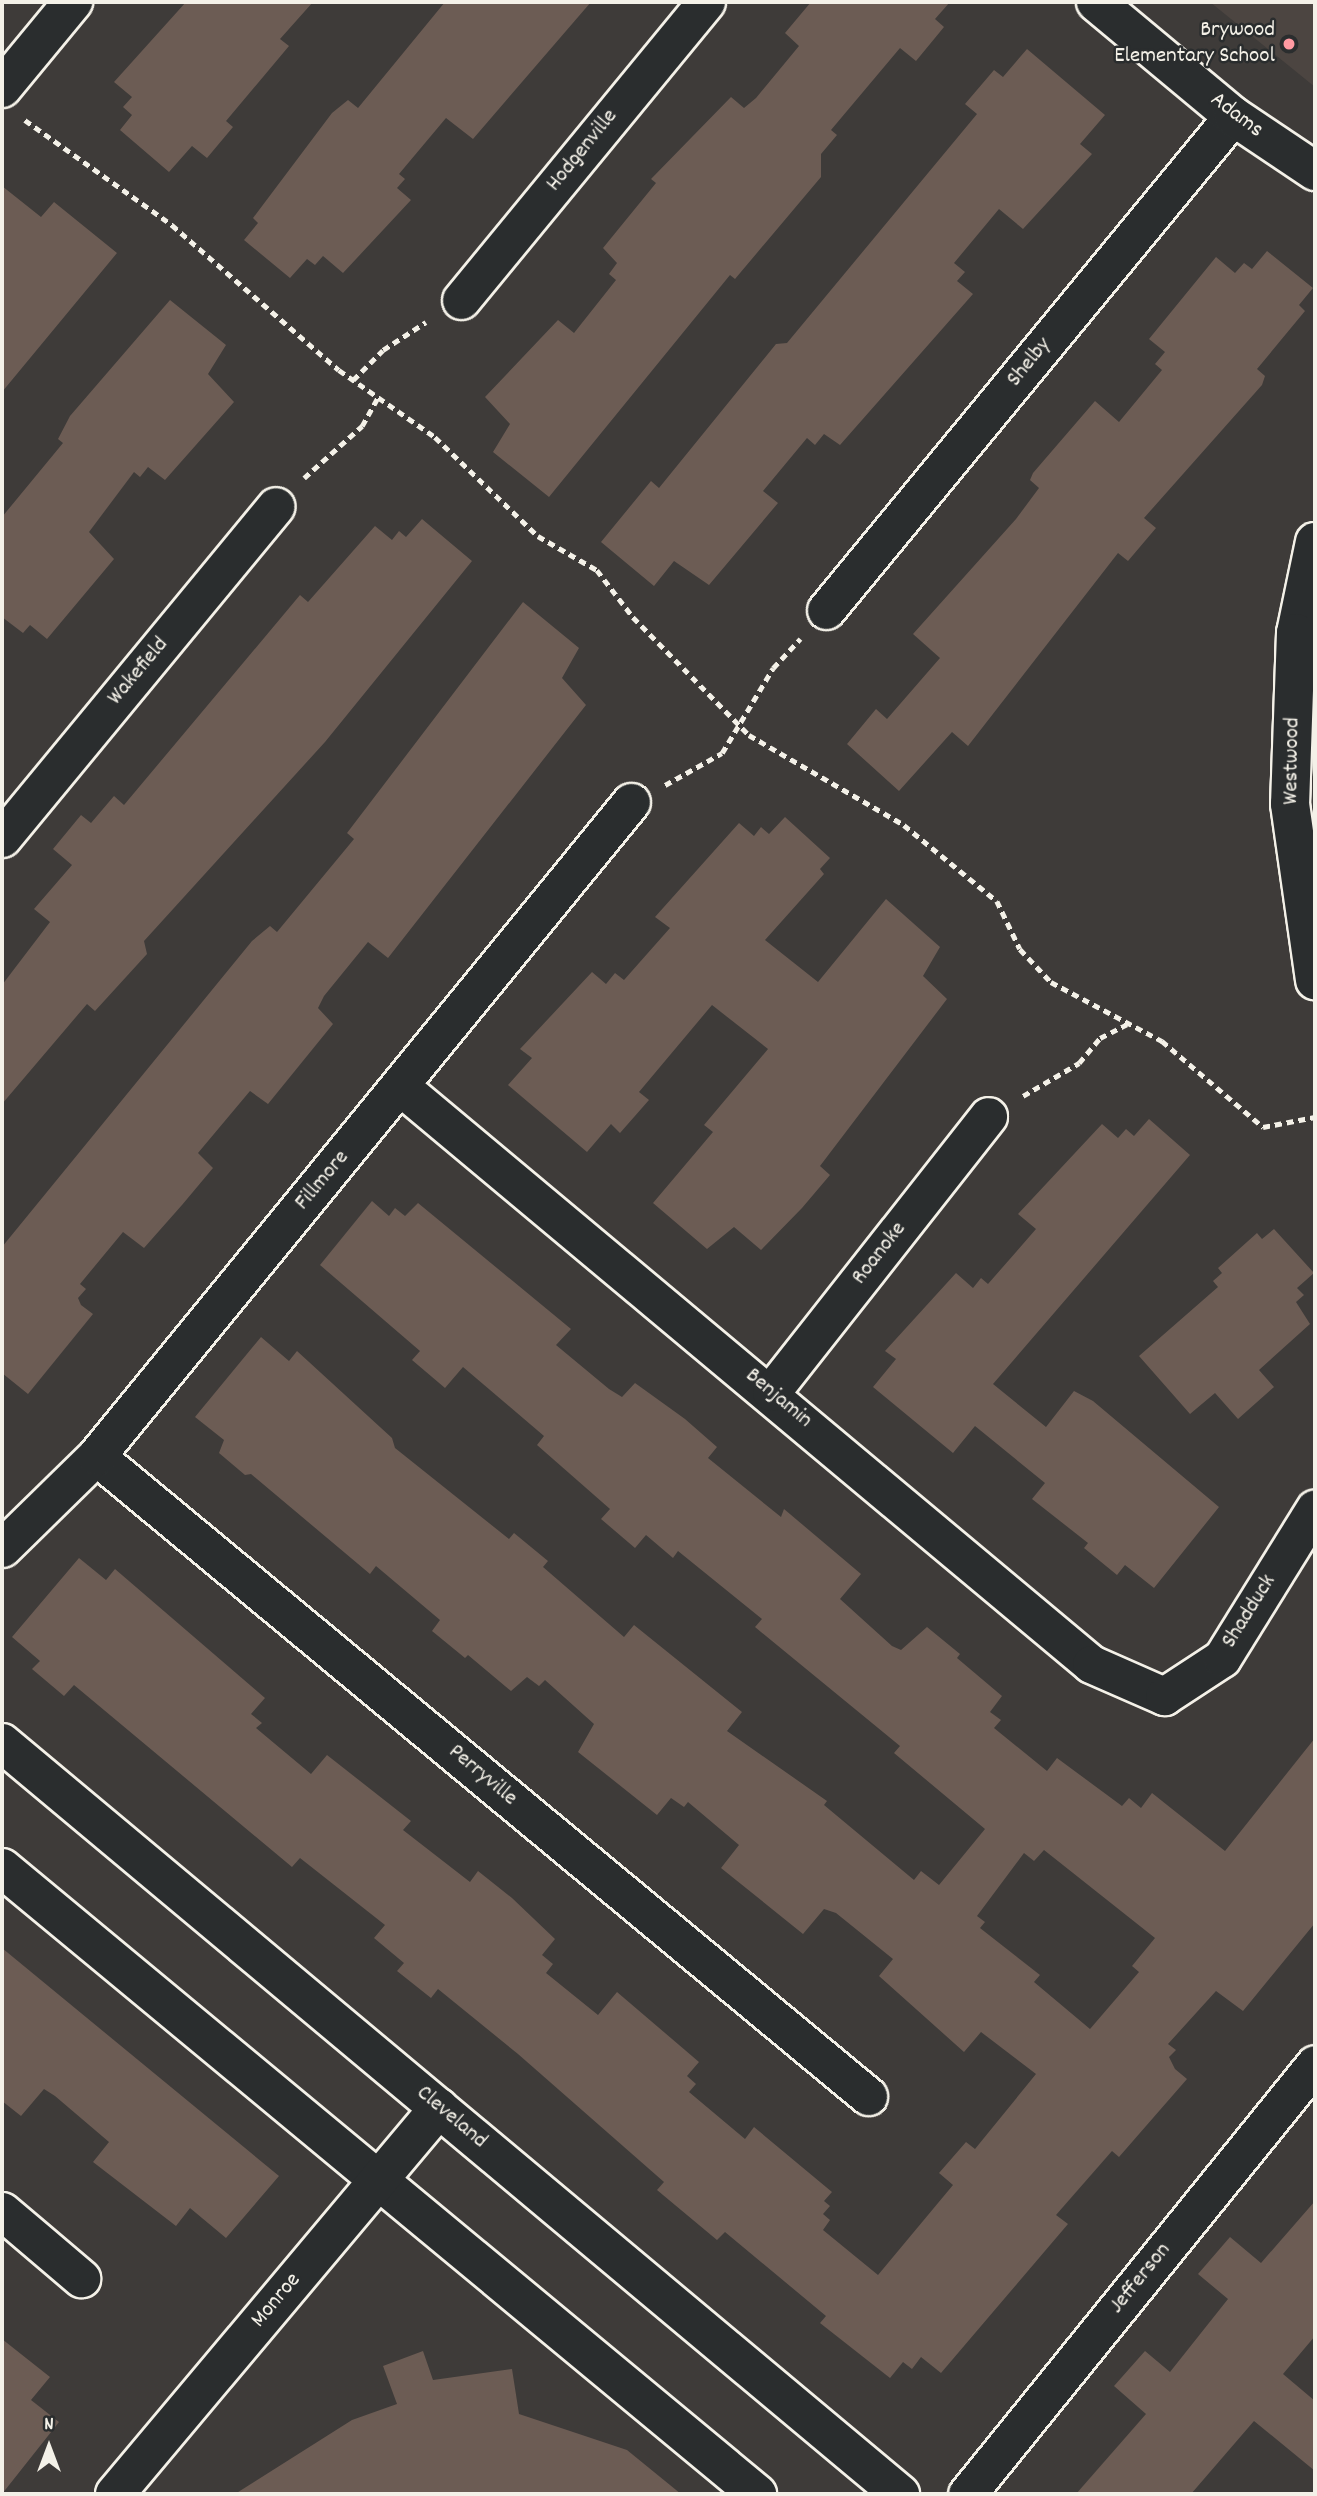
<!DOCTYPE html>
<style>
body{margin:0}
#map{position:relative;width:1317px;height:2496px;overflow:hidden;background:#3e3b39;font-family:Dekko,sans-serif}
div>[style]{position:absolute}
[style*='--x']{left:calc(var(--x)*1px);top:calc(var(--y)*1px);width:calc(var(--w)*1px);rotate:calc(var(--a)*1deg)}
.built>*{inset:0;background:#4c4541}
.building>*{inset:0;background:#6c5c54}
.path>*{height:4.5px;margin-top:-2.25px;transform-origin:0;background:repeating-linear-gradient(90deg,#f4f1e8 0 7px,transparent 0 12px)}
.roads{filter:drop-shadow(2px 0 #f4f1e8) drop-shadow(-2px 0 #f4f1e8) drop-shadow(0 2px #f4f1e8) drop-shadow(0 -2px #f4f1e8)}
.minor>*{height:37px;margin:-18.5px;padding:0 18.5px;transform-origin:18.5px;border-radius:18.5px;background:#2a2d2e}
.tertiary>*{height:38px;margin:-19px;padding:0 19px;transform-origin:19px;border-radius:19px;background:#2a2d2e}
.dots>*{width:19px;height:19px;translate:-50% -50%;box-sizing:border-box;border:4px solid #2a2d2e;border-radius:50%}
span{translate:-50% -50%;white-space:nowrap;text-align:center;line-height:1.15;-webkit-text-stroke:5px #2a2d2e;paint-order:stroke}
.poi-label{font-size:23px;color:#f4f1e8}
.right{translate:-100% -50%;text-align:right}
.street-label{font-size:23px;color:#f4f1e8}
.frame{position:absolute;inset:0;border:4px solid #f4f1e8;pointer-events:none}
.north{position:absolute;left:14px;top:2412px;width:70px;height:70px;-webkit-text-stroke:5px #2a2d2e;paint-order:stroke;rotate:0deg;font-size:19px;font-weight:700;line-height:28px;text-align:center;color:#f4f1e8}
.north::after{content:'';display:block;margin:auto;width:24px;height:32px;background:#f4f1e8;clip-path:polygon(50% 0,100% 100%,50% 72%,0 100%)}
</style>
<div id="map">
<div class="built">
<i style="clip-path:polygon(1210px 2px,1315px 2px,1315px 87px)"></i>
</div>
<div class="building">
<i style="clip-path:polygon(186px 2px,313px 2px,280px 39px,289px 46px,226px 121px,233px 127px,207px 158px,192px 146px,169px 172px,120px 130px,132px 115px,123px 107px,132px 97px,114px 82px)"></i>
<i style="clip-path:polygon(445px 2px,591px 2px,473px 139px,446px 118px,399px 174px,405px 179px,397px 188px,411px 200px,343px 273px,323px 256px,315px 265px,307px 259px,290px 278px,244px 240px,258px 223px,253px 218px,332px 113px,348px 100px,358px 108px)"></i>
<i style="clip-path:polygon(811px 2px,950px 2px,935px 19px,944px 27px,916px 61px,900px 48px,831px 130px,837px 135px,821px 154px,821px 177px,735px 279px,730px 275px,549px 497px,493px 452px,510px 424px,485px 397px,558px 320px,574px 333px,616px 280px,609px 274px,617px 263px,603px 248px,656px 183px,651px 179px,731px 97px,744px 108px,756px 98px,799px 46px,785px 33px)"></i>
<i style="clip-path:polygon(1027px 49px,1105px 115px,1080px 144px,1092px 154px,1023px 229px,999px 209px,954px 263px,965px 272px,957px 281px,973px 294px,840px 445px,824px 434px,815px 445px,807px 438px,763px 491px,778px 503px,709px 585px,674px 561px,654px 586px,601px 542px,651px 481px,659px 488px,776px 344px,787px 343px,977px 114px,965px 104px,994px 70px,1003px 77px)"></i>
<i style="clip-path:polygon(2px 186px,41px 217px,54px 202px,117px 253px,2px 392px)"></i>
<i style="clip-path:polygon(1267px 251px,1313px 288px,1299px 305px,1305px 311px,1257px 369px,1265px 376px,1262px 385px,1144px 518px,1156px 528px,1128px 561px,1118px 553px,968px 746px,952px 732px,899px 791px,847px 744px,876px 709px,887px 719px,940px 658px,913px 634px,1016px 519px,1039px 488px,1030px 480px,1033px 473px,1095px 401px,1119px 422px,1162px 370px,1155px 364px,1165px 352px,1149px 339px,1216px 257px,1235px 273px,1244px 263px,1252px 269px)"></i>
<i style="clip-path:polygon(170px 300px,226px 345px,208px 374px,234px 402px,165px 480px,148px 467px,140px 477px,134px 472px,89px 532px,114px 559px,47px 639px,30px 625px,23px 633px,2px 617px,2px 517px,63px 443px,58px 439px,70px 416px)"></i>
<i style="clip-path:polygon(422px 519px,472px 561px,325px 742px,144px 941px,147px 954px,95px 1011px,87px 1004px,2px 1104px,2px 985px,50px 922px,34px 909px,72px 865px,53px 849px,81px 815px,91px 823px,114px 796px,124px 805px,300px 595px,308px 602px,375px 526px,392px 540px,399px 531px,406px 537px)"></i>
<i style="clip-path:polygon(523px 602px,579px 648px,562px 678px,586px 705px,388px 958px,368px 942px,324px 996px,318px 1008px,333px 1024px,268px 1104px,250px 1091px,198px 1153px,213px 1168px,182px 1205px,144px 1248px,123px 1232px,80px 1284px,86px 1289px,78px 1298px,81px 1305px,93px 1314px,28px 1394px,2px 1373px,2px 1247px,252px 941px,270px 926px,277px 932px,354px 839px,347px 833px)"></i>
<i style="clip-path:polygon(785px 817px,830px 858px,820px 869px,824px 874px,765px 940px,818px 982px,886px 899px,940px 947px,923px 976px,947px 999px,820px 1166px,830px 1175px,802px 1208px,761px 1250px,734px 1227px,707px 1249px,653px 1203px,713px 1132px,704px 1125px,768px 1049px,712px 1005px,639px 1092px,649px 1100px,620px 1133px,611px 1124px,587px 1152px,508px 1085px,532px 1058px,520px 1049px,592px 972px,606px 984px,615px 973px,624px 980px,670px 928px,655px 917px,739px 823px,754px 836px,761px 827px,769px 834px)"></i>
<i style="clip-path:polygon(1149px 1119px,1190px 1155px,993px 1384px,1046px 1427px,1074px 1391px,1093px 1401px,1219px 1507px,1154px 1588px,1125px 1565px,1117px 1575px,1084px 1548px,1088px 1543px,1032px 1499px,1045px 1483px,975px 1426px,953px 1453px,873px 1387px,896px 1359px,885px 1351px,956px 1273px,973px 1288px,981px 1278px,988px 1284px,1036px 1229px,1018px 1214px,1102px 1124px,1118px 1138px,1126px 1129px,1134px 1136px)"></i>
<i style="clip-path:polygon(evenodd,372px 1201px,389px 1216px,395px 1208px,405px 1216px,418px 1203px,571px 1329px,556px 1345px,609px 1389px,622px 1397px,635px 1383px,685px 1419px,717px 1447px,708px 1458px,781px 1517px,784px 1509px,861px 1574px,840px 1599px,892px 1646px,901px 1650px,927px 1627px,960px 1654px,957px 1658px,1002px 1696px,990px 1712px,1001px 1720px,994px 1728px,1047px 1771px,1057px 1758px,1122px 1806px,1129px 1798px,1141px 1808px,1152px 1793px,1225px 1851px,1315px 1738px,1315px 1923px,1243px 2011px,1216px 1991px,1168px 2044px,1176px 2050px,1169px 2057px,1175px 2069px,1187px 2079px,1119px 2157px,1112px 2151px,1056px 2215px,1068px 2224px,941px 2373px,921px 2357px,912px 2369px,903px 2362px,890px 2378px,820px 2323px,826px 2316px,725px 2232px,717px 2240px,657px 2190px,664px 2182px,518px 2054px,438px 1989px,431px 1998px,397px 1971px,404px 1963px,374px 1938px,385px 1925px,300px 1858px,292px 1867px,74px 1685px,64px 1696px,32px 1669px,40px 1661px,12px 1637px,79px 1558px,106px 1580px,115px 1569px,265px 1698px,251px 1714px,262px 1723px,256px 1728px,311px 1774px,327px 1755px,411px 1821px,403px 1830px,470px 1882px,478px 1871px,512px 1898px,555px 1939px,542px 1955px,553px 1964px,546px 1973px,598px 2015px,617px 1992px,699px 2062px,687px 2076px,696px 2084px,689px 2092px,745px 2139px,754px 2127px,832px 2192px,824px 2201px,830px 2206px,823px 2214px,830px 2220px,823px 2230px,878px 2275px,953px 2185px,939px 2173px,966px 2142px,975px 2149px,1036px 2074px,981px 2032px,964px 2052px,879px 1976px,893px 1959px,836px 1913px,824px 1909px,803px 1934px,721px 1868px,739px 1845px,688px 1802px,684px 1807px,671px 1798px,657px 1815px,578px 1752px,594px 1724px,545px 1680px,539px 1686px,527px 1677px,511px 1691px,468px 1655px,465px 1658px,432px 1631px,440px 1620px,376px 1566px,370px 1574px,251px 1474px,245px 1475px,219px 1453px,224px 1440px,195px 1417px,261px 1337px,289px 1361px,297px 1351px,392px 1438px,395px 1448px,509px 1539px,514px 1533px,548px 1561px,543px 1567px,624px 1637px,634px 1625px,742px 1712px,727px 1731px,827px 1801px,824px 1805px,914px 1880px,921px 1871px,939px 1885px,985px 1829px,894px 1753px,900px 1746px,755px 1627px,762px 1619px,678px 1551px,673px 1558px,646px 1535px,635px 1548px,601px 1519px,610px 1509px,537px 1445px,544px 1436px,463px 1367px,445px 1388px,412px 1360px,420px 1351px,320px 1265px,372px 1201px,1044px 1850px,1155px 1938px,1132px 1966px,1139px 1972px,1090px 2029px,1034px 1982px,1040px 1975px,980px 1928px,985px 1922px,977px 1916px,1024px 1853px,1034px 1861px,1044px 1850px)"></i>
<i style="clip-path:polygon(1274px 1229px,1314px 1273px,1297px 1288px,1304px 1295px,1296px 1302px,1310px 1324px,1259px 1370px,1274px 1387px,1238px 1419px,1215px 1393px,1190px 1414px,1139px 1356px,1218px 1287px,1213px 1281px,1222px 1273px,1218px 1268px,1257px 1233px,1262px 1239px)"></i>
<i style="clip-path:polygon(2px 1948px,279px 2176px,226px 2238px,190px 2208px,176px 2226px,93px 2162px,109px 2142px,55px 2096px,44px 2089px,21px 2116px,2px 2101px)"></i>
<i style="clip-path:polygon(1315px 2201px,1315px 2336px,1283px 2374px,1315px 2401px,1315px 2471px,1254px 2421px,1191px 2494px,1076px 2494px,1146px 2414px,1114px 2386px,1145px 2351px,1170px 2372px,1228px 2299px,1198px 2274px,1230px 2237px,1261px 2263px)"></i>
<i style="clip-path:polygon(2px 2339px,50px 2377px,31px 2400px,59px 2422px,2px 2494px)"></i>
<i style="clip-path:polygon(423px 2351px,433px 2380px,512px 2369px,519px 2414px,627px 2450px,681px 2494px,235px 2494px,352px 2420px,397px 2404px,383px 2366px)"></i>
</div>
<div class="path">
<i style="--x:25;--y:120;--w:181;--a:35.5"></i>
<i style="--x:172;--y:225;--w:221;--a:41"></i>
<i style="--x:339;--y:370;--w:117;--a:34.9"></i>
<i style="--x:435;--y:437;--w:143;--a:43.9"></i>
<i style="--x:538;--y:536;--w:68;--a:30"></i>
<i style="--x:597;--y:570;--w:59;--a:52.5"></i>
<i style="--x:633;--y:617;--w:165;--a:45.5"></i>
<i style="--x:749;--y:735;--w:179;--a:30.1"></i>
<i style="--x:904;--y:825;--w:120;--a:39.3"></i>
<i style="--x:997;--y:901;--w:53;--a:64.4"></i>
<i style="--x:1020;--y:949;--w:45;--a:46.8"></i>
<i style="--x:1051;--y:982;--w:126;--a:28"></i>
<i style="--x:1162;--y:1041;--w:133;--a:40.4"></i>
<i style="--x:1263;--y:1127;--w:53;--a:-10.9"></i>
<i style="--x:353;--y:380;--w:42;--a:-45"></i>
<i style="--x:383;--y:350;--w:51;--a:-33.1"></i>
<i style="--x:304;--y:478;--w:78;--a:-41.9"></i>
<i style="--x:362;--y:426;--w:33;--a:-61"></i>
<i style="--x:665;--y:785;--w:65;--a:-29.3"></i>
<i style="--x:722;--y:753;--w:99;--a:-59"></i>
<i style="--x:773;--y:668;--w:40;--a:-47"></i>
<i style="--x:1023;--y:1096;--w:65;--a:-30.5"></i>
<i style="--x:1079;--y:1063;--w:33;--a:-50"></i>
<i style="--x:1100;--y:1038;--w:30;--a:-27"></i>
</div>
<div class="roads">
<div class="minor">
<i style="--x:461;--y:300;--w:386;--a:-50.6"></i>
<i style="--x:826;--y:610;--w:640;--a:-50.52"></i>
<i style="--x:2;--y:838;--w:430;--a:-50.5"></i>
<i style="--x:401;--y:1087;--w:899;--a:39.9"></i>
<i style="--x:1091;--y:1664;--w:80;--a:23.7"></i>
<i style="--x:1164;--y:1696;--w:69;--a:-33.2"></i>
<i style="--x:1222;--y:1658;--w:176;--a:-58.2"></i>
<i style="--x:771;--y:1392;--w:351;--a:-51.8"></i>
<i style="--x:96;--y:1456;--w:1003;--a:39.66"></i>
<i style="--x:2;--y:1548;--w:132;--a:-44.4"></i>
<i style="--x:96;--y:1456;--w:845;--a:-50.72"></i>
<i style="--x:2;--y:2211;--w:104;--a:40.3"></i>
<i style="--x:967;--y:2494;--w:553;--a:-51.02"></i>
</div>
<div class="tertiary">
<i style="--x:1096;--y:2;--w:178;--a:39.8"></i>
<i style="--x:1233;--y:116;--w:99;--a:33.9"></i>
<i style="--x:2;--y:88;--w:112;--a:-50.5"></i>
<i style="--x:1315;--y:542;--w:93;--a:101.8"></i>
<i style="--x:1296;--y:633;--w:171;--a:92"></i>
<i style="--x:1290;--y:804;--w:178;--a:81.9"></i>
<i style="--x:2;--y:1743;--w:1171;--a:39.91"></i>
<i style="--x:2;--y:1868;--w:981;--a:39.66"></i>
<i style="--x:115;--y:2494;--w:504;--a:-49.99"></i>
</div>
</div>
<div class="dots">
<i style="left:1289px;top:44px;background:#ff9aa2"></i>
</div>
<div class="poi-label">
<span class="right" style="left:1275px;top:44px">Brywood<br>Elementary School</span>
</div>
<div class="street-label">
<span style="left:1236px;top:116px;rotate:37deg">Adams</span>
<span style="left:583px;top:151px;rotate:-51deg">Hodgenville</span>
<span style="left:1030px;top:363px;rotate:-51deg">Shelby</span>
<span style="left:139px;top:672px;rotate:-50deg">Wakefield</span>
<span style="left:1293px;top:761px;rotate:-89deg">Westwood</span>
<span style="left:323px;top:1181px;rotate:-50deg">Fillmore</span>
<span style="left:880px;top:1254px;rotate:-52deg">Roanoke</span>
<span style="left:778px;top:1399px;rotate:40deg">Benjamin</span>
<span style="left:1250px;top:1612px;rotate:-58deg">Shadduck</span>
<span style="left:482px;top:1776px;rotate:40deg">Perryville</span>
<span style="left:451px;top:2118px;rotate:40deg">Cleveland</span>
<span style="left:1141px;top:2279px;rotate:-51deg">Jefferson</span>
<span style="left:277px;top:2301px;rotate:-50deg">Monroe</span>
</div>
<div class="frame"></div>
<div class="north">N</div>
</div>
